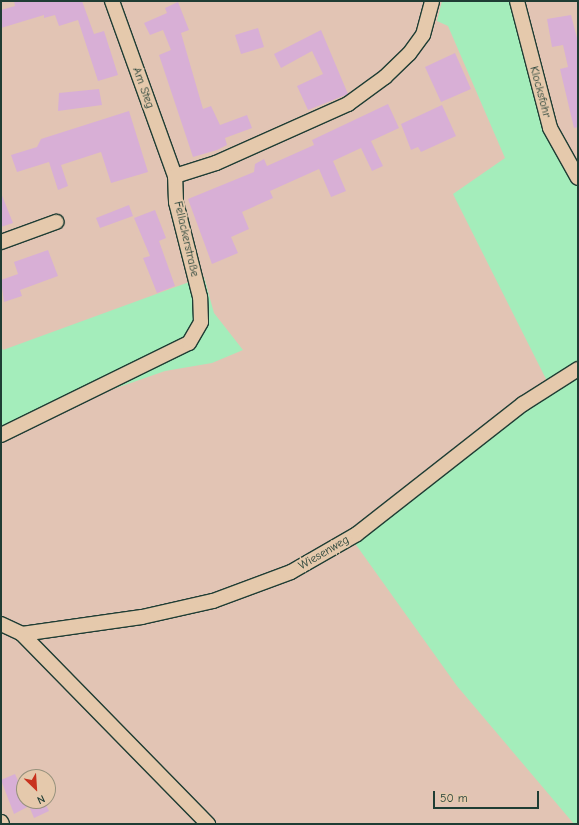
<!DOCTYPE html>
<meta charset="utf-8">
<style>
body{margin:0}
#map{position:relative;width:579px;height:825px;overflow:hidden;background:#e2c4b4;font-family:"Comic Neue",sans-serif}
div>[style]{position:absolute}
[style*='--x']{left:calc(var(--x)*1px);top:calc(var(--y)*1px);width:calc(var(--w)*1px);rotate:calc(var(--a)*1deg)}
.green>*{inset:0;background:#a4edbb}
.building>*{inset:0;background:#d8afd6}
.roads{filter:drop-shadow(1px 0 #1f3d34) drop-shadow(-1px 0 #1f3d34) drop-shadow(0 1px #1f3d34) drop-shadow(0 -1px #1f3d34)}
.minor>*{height:14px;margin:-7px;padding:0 7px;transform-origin:7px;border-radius:7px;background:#e5c9ac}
span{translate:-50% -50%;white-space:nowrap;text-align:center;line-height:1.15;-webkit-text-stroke:4px #e5c9ac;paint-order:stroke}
.street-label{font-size:12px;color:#1f3d34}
.frame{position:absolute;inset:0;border:2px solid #1f3d34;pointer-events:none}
.north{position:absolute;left:16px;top:769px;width:40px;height:40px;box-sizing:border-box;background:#e5c9ac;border:1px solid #96917c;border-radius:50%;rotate:155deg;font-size:11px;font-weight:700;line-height:16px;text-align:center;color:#1f3d34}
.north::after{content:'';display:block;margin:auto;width:14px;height:18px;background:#c8321e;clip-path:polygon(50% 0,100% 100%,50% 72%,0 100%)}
.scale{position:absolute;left:433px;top:791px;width:106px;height:18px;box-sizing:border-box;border:2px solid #1f3d34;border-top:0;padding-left:5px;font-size:12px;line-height:14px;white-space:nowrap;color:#1f3d34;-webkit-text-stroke:3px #e5c9ac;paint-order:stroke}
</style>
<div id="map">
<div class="green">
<i style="clip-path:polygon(442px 1px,514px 1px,549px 136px,578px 188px,578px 361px,547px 381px,453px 194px,505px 158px,448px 26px,437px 21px)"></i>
<i style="clip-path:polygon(204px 277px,214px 313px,243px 350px,212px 363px,165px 371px,102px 393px,196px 341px,206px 319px,200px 278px)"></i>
<i style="clip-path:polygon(192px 281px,198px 318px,190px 335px,1px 430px,1px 346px,3px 350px)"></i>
<i style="clip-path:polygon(578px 374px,578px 824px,574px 824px,457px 686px,354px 542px,481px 443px)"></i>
</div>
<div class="building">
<i style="clip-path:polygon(14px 1px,82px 1px,94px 34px,104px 31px,118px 75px,98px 81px,78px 20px,59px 26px,55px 15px,44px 18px,44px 15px,1px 28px,1px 10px,15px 6px)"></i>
<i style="clip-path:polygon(178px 2px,189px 30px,181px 33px,203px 109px,211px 106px,220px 125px,247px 115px,252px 128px,225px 138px,227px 145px,217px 150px,193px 157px,159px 55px,171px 50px,163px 30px,150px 35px,144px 23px,167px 13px,165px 8px)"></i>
<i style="clip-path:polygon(571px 15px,578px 42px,578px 127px,574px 128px,560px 69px,568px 67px,563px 45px,552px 47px,547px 19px)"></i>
<i style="clip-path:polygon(258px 28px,264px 47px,241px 54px,235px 35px)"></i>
<i style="clip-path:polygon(321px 30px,348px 94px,308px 110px,297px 86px,323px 74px,312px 51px,281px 68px,274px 54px)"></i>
<i style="clip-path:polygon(455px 53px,471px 89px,441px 102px,425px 67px)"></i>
<i style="clip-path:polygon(99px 89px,102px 105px,58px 111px,59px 93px)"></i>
<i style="clip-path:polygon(388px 104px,399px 128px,371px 141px,383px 166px,372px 171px,361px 148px,333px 161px,346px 191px,331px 197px,319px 169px,270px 191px,273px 198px,242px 212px,249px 229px,231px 237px,238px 253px,212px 264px,188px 199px,254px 172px,255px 164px,264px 159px,267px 166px,314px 145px,312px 140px)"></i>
<i style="clip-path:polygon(442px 105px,456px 136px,421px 152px,418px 147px,411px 150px,401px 124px)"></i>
<i style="clip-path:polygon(129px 111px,148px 172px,111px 183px,101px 152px,61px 165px,68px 186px,58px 190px,49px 162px,17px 172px,11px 155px,37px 147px,41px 139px)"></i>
<i style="clip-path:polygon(1px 193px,13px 223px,1px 227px)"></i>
<i style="clip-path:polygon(129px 205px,133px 216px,100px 228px,96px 218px)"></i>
<i style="clip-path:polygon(155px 210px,166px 238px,159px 241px,175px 286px,157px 293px,143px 258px,150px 256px,134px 218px)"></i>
<i style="clip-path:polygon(48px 250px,58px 276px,20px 290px,22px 296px,4px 302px,1px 280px,18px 274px,14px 262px)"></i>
<i style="clip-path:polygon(15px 774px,29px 806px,14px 814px,1px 780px)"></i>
<i style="clip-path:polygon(44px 801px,49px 811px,34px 818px,29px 806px)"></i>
</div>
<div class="roads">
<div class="minor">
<i style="--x:112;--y:1;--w:186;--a:70.2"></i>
<i style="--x:517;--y:1;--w:131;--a:75.4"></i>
<i style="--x:550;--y:128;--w:57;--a:60.8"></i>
<i style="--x:1;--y:242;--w:59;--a:-20"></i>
<i style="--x:1;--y:435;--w:209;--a:-26.1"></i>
<i style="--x:189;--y:343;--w:24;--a:-60"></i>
<i style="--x:201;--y:322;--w:25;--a:-92"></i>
<i style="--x:200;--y:297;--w:98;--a:-104.2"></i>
<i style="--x:176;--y:202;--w:26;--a:-92"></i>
<i style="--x:175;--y:176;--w:43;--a:-17.6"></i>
<i style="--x:216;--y:163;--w:145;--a:-24.1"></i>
<i style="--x:348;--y:104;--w:46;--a:-36.1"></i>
<i style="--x:385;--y:77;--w:33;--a:-44"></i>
<i style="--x:409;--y:54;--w:24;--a:-54"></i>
<i style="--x:423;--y:35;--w:35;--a:-75"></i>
<i style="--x:1;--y:624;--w:23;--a:25"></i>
<i style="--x:22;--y:634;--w:266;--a:45.6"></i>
<i style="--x:22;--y:634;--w:121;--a:-8.1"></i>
<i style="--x:142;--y:617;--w:73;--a:-12.7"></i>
<i style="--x:213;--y:601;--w:83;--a:-20.4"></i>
<i style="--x:291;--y:572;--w:76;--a:-29.9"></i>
<i style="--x:357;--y:534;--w:211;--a:-38.1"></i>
<i style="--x:523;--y:404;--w:65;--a:-32.5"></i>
<i style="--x:1;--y:822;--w:2;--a:63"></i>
</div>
</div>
<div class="street-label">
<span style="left:143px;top:88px;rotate:70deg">Am Steg</span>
<span style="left:540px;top:92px;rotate:75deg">Klocksfohr</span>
<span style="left:186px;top:239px;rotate:77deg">Fellackerstraße</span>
<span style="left:324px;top:553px;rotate:-30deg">Wiesenweg</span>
</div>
<div class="frame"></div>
<div class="north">N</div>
<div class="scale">50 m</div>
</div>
